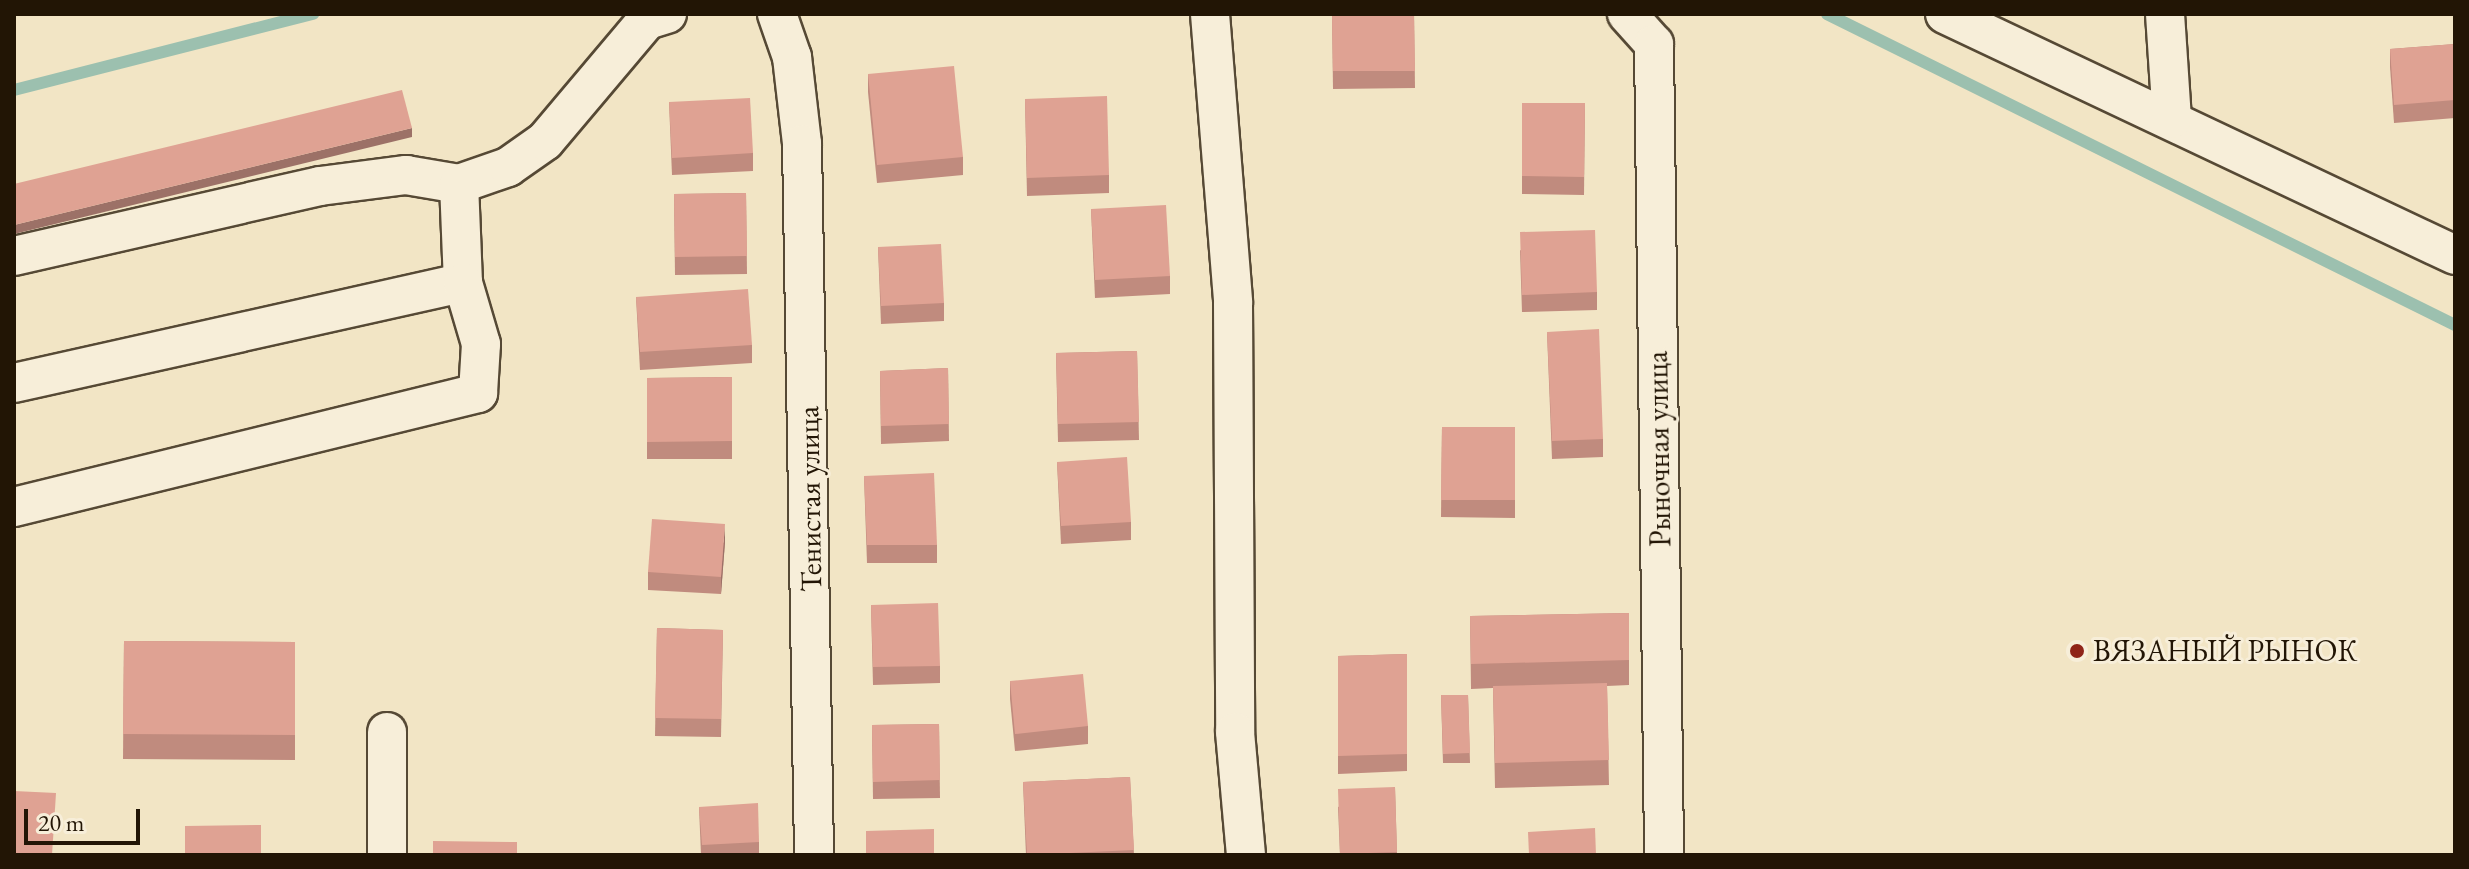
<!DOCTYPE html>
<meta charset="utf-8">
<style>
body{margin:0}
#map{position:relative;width:2469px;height:869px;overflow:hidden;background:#f2e5c5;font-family:"EB Garamond",serif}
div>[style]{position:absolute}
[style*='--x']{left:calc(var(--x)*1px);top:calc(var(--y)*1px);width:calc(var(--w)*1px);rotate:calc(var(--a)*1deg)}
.stream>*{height:12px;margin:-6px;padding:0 6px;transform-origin:6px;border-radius:6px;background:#9cc0af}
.roads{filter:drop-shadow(2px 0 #564935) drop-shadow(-2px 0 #564935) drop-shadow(0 2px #564935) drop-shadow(0 -2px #564935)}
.minor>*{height:38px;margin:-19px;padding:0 19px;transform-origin:19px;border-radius:19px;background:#f7eed9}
.wall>*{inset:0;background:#c08b7e}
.shaded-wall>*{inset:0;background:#9c7167}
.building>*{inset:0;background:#dfa293}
.dots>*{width:22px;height:22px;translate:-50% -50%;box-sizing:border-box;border:4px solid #f7eed9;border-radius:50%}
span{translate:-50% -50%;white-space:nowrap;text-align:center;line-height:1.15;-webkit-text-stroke:6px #f7eed9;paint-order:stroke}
.street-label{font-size:30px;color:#221505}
.poi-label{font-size:30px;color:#221505}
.left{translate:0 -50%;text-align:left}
.frame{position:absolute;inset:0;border:16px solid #221505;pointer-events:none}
.scale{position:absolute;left:24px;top:809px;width:116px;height:36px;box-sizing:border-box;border:4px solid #221505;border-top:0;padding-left:10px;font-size:24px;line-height:28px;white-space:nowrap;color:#221505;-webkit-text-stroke:6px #f7eed9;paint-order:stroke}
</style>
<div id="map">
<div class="stream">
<i style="--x:1827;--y:14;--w:701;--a:26.35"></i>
<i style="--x:14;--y:90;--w:309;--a:-14.3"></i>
</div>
<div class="roads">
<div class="minor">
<i style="--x:777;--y:14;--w:46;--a:70.8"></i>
<i style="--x:792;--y:57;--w:88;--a:83.4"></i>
<i style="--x:802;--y:144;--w:711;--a:89.03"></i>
<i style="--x:1210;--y:14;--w:290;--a:85.4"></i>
<i style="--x:1233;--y:303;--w:429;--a:89.7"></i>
<i style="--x:1235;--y:732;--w:123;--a:84.9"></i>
<i style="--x:1627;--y:14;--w:40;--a:48"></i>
<i style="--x:1654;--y:44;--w:811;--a:89.29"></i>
<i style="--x:1945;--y:14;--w:564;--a:25.29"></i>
<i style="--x:2165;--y:14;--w:105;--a:86.2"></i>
<i style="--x:14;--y:256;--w:314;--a:-12.9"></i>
<i style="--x:320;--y:186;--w:87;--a:-7.3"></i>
<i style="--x:406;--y:175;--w:54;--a:9.6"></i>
<i style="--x:459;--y:184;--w:52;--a:-19.1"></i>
<i style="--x:508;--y:167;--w:45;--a:-35.1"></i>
<i style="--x:545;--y:141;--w:158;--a:-49.9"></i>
<i style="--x:647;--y:20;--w:21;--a:-17"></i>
<i style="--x:14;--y:383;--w:460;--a:-12.6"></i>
<i style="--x:463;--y:283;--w:99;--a:-92.3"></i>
<i style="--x:14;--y:507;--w:478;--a:-13.8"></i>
<i style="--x:478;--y:393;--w:49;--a:-86.5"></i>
<i style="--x:481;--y:344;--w:64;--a:-106.4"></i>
<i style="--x:387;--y:732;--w:123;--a:90"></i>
</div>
</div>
<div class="wall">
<i style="clip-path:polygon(1332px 14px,1414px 14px,1415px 88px,1333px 89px)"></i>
<i style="clip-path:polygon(2455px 44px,2455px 118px,2394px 123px,2390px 67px,2390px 49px)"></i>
<i style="clip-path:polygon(868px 74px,963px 157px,963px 175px,877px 183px,868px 92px)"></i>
<i style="clip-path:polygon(1025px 99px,1109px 175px,1109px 193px,1027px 196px)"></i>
<i style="clip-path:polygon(669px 102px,753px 153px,753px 171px,672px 175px)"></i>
<i style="clip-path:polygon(1522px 103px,1585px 103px,1584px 195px,1522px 194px)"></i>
<i style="clip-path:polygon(746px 193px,747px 274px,675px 275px,674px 194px)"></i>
<i style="clip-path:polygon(1091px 209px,1170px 276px,1170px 294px,1095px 298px)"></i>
<i style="clip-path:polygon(878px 247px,944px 303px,944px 321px,881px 324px)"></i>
<i style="clip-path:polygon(1520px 250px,1597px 292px,1597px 310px,1522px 312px)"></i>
<i style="clip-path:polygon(636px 297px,752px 345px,752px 363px,640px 370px)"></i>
<i style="clip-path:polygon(1547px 332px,1603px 439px,1603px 457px,1552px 459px)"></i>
<i style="clip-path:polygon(1137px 351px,1139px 440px,1058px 442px,1056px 353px)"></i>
<i style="clip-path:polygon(948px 368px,949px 441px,881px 444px,880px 371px)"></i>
<i style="clip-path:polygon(732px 377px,732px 459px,647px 459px,647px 378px)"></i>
<i style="clip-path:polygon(1442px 427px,1515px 427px,1515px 518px,1441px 517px)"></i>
<i style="clip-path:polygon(1057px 462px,1131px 522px,1131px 540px,1061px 544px)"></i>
<i style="clip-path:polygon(864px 476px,937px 545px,937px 563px,867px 563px)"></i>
<i style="clip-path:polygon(725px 542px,721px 594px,648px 590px,648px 572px)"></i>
<i style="clip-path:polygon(871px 605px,940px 666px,940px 683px,873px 685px)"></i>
<i style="clip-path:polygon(1629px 613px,1629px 685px,1607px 686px,1609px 785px,1495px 788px,1493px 688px,1471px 689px,1470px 616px)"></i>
<i style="clip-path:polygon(657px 628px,723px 630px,721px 737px,655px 736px)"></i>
<i style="clip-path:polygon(124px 641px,295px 642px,295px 760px,123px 759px)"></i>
<i style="clip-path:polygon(1407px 654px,1407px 771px,1338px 774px,1338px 656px)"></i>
<i style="clip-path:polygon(1010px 681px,1088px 726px,1088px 744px,1015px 751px,1010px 699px)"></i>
<i style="clip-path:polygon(1441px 695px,1468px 695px,1470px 763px,1443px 763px)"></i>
<i style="clip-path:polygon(939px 724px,940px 798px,873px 799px,872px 725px)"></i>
<i style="clip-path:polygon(1130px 777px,1134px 855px,1026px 855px,1023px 782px)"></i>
<i style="clip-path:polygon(1395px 787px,1397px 855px,1340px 855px,1338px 807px)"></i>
<i style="clip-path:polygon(699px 807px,759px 842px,759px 855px,701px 855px)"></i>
</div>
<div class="shaded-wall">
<i style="clip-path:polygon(412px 128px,412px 137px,14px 234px,14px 225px)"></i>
<i style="clip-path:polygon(725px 524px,725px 542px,721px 594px,721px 577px)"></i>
</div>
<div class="building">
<i style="clip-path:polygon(1332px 14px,1414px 14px,1415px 71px,1333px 71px)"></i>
<i style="clip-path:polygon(2455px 44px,2455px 100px,2394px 105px,2390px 49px)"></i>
<i style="clip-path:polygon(954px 66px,963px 157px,877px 165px,868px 74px)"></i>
<i style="clip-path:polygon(402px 90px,412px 128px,14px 225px,14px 184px)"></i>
<i style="clip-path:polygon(1107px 96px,1109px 175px,1027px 178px,1025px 99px)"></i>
<i style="clip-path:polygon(750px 98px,753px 153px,672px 158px,669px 102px)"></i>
<i style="clip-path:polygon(1522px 103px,1585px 103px,1584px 177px,1522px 176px)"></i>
<i style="clip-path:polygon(746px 193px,747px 256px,675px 257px,674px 194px)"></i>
<i style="clip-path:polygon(1166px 205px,1170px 276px,1095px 280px,1091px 209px)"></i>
<i style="clip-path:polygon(1595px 230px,1597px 292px,1522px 295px,1520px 232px)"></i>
<i style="clip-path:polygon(941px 244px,944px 303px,881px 306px,878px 247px)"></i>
<i style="clip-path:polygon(748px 289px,752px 345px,640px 352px,636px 297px)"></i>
<i style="clip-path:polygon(1599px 329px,1603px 439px,1552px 441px,1547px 332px)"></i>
<i style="clip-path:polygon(1137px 351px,1139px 422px,1058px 424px,1056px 353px)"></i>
<i style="clip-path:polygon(948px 368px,949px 424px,881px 426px,880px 371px)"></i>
<i style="clip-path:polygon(732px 377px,732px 441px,647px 442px,647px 378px)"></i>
<i style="clip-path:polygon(1442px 427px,1515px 427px,1515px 500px,1441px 500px)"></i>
<i style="clip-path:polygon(1127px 457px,1131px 522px,1061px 526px,1057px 462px)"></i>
<i style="clip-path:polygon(934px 473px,937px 545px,867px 545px,864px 476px)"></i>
<i style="clip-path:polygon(652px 519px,725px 524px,721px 577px,648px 572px)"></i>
<i style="clip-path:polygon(938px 603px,940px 666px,873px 667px,871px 605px)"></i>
<i style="clip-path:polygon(1629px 613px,1629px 660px,1471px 664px,1470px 616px)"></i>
<i style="clip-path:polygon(657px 628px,723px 630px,721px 719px,655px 718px)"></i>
<i style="clip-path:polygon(124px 641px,295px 642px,295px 735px,123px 734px)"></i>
<i style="clip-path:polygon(1407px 654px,1407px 754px,1338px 756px,1338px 656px)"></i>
<i style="clip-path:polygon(1083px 674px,1088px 726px,1015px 734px,1010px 681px)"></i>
<i style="clip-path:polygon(1607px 683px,1609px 760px,1495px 763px,1493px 686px)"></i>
<i style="clip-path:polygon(1441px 695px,1468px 695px,1470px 753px,1443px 754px)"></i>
<i style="clip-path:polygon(939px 724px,940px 780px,873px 782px,872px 725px)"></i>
<i style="clip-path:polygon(1130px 777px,1134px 850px,1027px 855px,1023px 782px)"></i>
<i style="clip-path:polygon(1395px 787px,1397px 852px,1340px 854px,1338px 789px)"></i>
<i style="clip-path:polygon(14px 791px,56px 793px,52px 855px,14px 853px)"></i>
<i style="clip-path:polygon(758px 803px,759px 842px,702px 845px,699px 807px)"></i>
<i style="clip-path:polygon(261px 825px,261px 855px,185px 855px,185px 826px)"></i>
<i style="clip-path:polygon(1595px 828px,1596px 855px,1529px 855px,1528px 832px)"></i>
<i style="clip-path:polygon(934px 829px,934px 855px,866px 855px,866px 831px)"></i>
<i style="clip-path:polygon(433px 841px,517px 842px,517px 855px,433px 855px)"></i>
</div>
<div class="dots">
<i style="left:2077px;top:651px;background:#8f2418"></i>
</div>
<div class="street-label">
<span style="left:1659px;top:449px;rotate:-91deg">Рыночная улица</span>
<span style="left:810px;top:499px;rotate:-91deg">Тенистая улица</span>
</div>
<div class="poi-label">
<span class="left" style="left:2093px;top:651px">ВЯЗАНЫЙ РЫНОК</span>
</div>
<div class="frame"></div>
<div class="scale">20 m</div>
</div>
